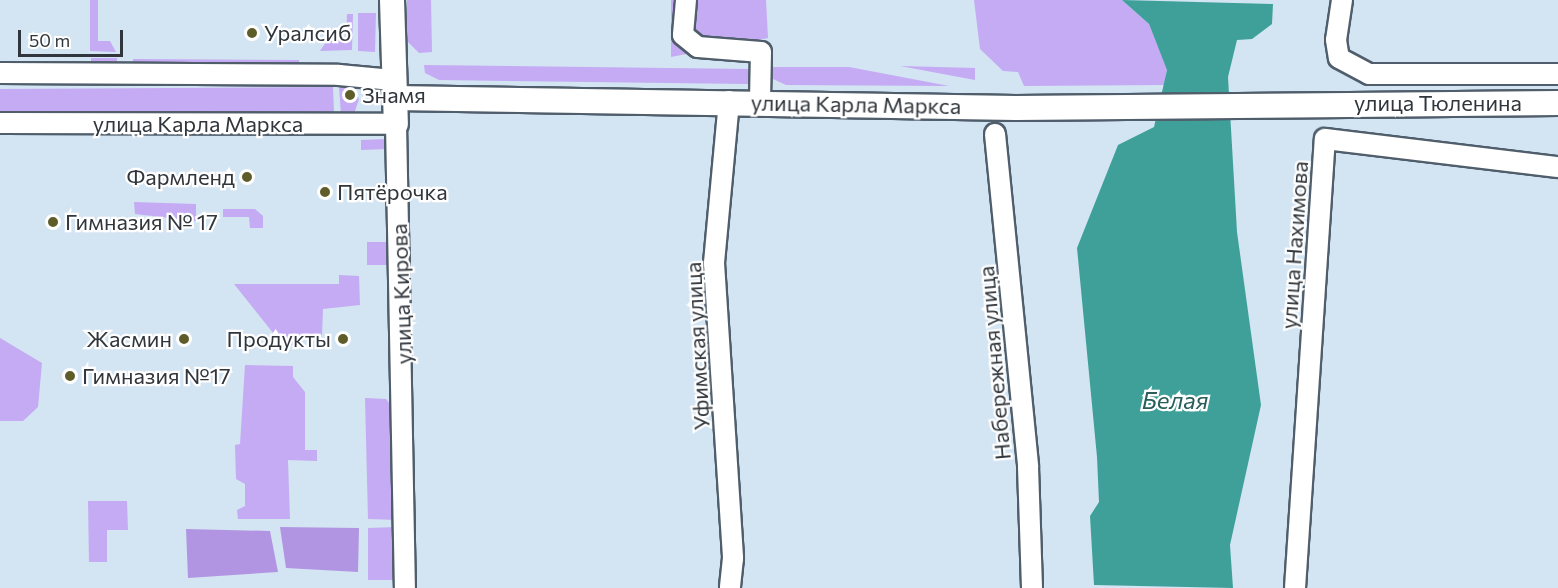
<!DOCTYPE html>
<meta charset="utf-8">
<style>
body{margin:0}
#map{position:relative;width:1558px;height:588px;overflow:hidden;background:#d3e4f3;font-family:Commissioner,sans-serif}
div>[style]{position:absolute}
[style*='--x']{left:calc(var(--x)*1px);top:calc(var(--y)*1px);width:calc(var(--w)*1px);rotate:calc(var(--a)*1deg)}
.green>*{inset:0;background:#c5abf3}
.forest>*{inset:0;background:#b195e2}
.water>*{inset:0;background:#3fa09a}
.roads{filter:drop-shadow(2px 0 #505e6b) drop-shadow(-2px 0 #505e6b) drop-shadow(0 2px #505e6b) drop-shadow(0 -2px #505e6b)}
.minor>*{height:20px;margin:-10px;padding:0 10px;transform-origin:10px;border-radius:10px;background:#fff}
.major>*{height:24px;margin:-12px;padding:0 12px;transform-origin:12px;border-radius:12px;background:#fff}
.dots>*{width:16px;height:16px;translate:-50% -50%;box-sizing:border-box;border:3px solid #fff;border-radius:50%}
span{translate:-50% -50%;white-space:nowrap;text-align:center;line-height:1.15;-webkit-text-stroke:4.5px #fff;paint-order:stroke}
.poi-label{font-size:22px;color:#30363c}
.left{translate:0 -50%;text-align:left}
.right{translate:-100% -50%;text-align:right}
.street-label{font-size:22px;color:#30363c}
.water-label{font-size:24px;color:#285d5a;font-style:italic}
.scale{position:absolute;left:18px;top:30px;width:105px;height:27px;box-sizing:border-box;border:3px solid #30363c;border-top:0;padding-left:8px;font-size:18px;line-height:21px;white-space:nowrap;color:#30363c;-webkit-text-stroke:4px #fff;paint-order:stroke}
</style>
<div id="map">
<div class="green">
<i style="clip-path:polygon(90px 0,98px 0,98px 41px,110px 41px,116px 52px,90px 51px)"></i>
<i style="clip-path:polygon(407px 0,431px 0,432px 52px,419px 53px,407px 41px)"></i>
<i style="clip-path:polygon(671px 0,766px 0,768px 38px,671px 57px)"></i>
<i style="clip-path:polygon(974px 0,1122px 0,1149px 24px,1167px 69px,1164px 85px,1024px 86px,1018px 72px,1003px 71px,980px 49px)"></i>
<i style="clip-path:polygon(358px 13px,376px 13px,375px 52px,358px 51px)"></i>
<i style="clip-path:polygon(347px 14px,353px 14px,352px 50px,320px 51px,328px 39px,346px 39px)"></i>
<i style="clip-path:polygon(91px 58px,117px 58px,117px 63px,91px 63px)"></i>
<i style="clip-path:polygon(133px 59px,299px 60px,299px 66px,133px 65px)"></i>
<i style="clip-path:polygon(424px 65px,749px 69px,748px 84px,439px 80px,425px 73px)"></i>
<i style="clip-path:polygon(900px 66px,975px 68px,975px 80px)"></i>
<i style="clip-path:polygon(770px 67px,849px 67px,949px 86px,786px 85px,773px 79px)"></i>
<i style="clip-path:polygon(339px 86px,354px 89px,359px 99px,354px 114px,341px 116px)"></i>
<i style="clip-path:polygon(333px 87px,334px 114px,0 113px,0 89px)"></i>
<i style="clip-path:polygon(387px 139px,388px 149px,361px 150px,361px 140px)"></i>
<i style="clip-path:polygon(134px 202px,196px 204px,196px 221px,135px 214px)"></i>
<i style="clip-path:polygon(223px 209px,255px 209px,263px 216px,263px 228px,250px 228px,249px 217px,223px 217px)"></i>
<i style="clip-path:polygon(367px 242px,390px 242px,390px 265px,367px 265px)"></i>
<i style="clip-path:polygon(339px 275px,359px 276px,360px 305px,323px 309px,322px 335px,294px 335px,293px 345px,281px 343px,234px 284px,339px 284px)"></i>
<i style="clip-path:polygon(0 338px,42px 363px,38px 407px,23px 421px,0 421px)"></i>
<i style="clip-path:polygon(245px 365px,293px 366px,293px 377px,305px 392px,305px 450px,317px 450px,317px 461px,288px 460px,290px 519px,238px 519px,237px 510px,245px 506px,245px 484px,236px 479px,235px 445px,240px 444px)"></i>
<i style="clip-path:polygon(365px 398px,386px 399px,394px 409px,397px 520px,368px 519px)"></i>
<i style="clip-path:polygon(88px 501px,127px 501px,128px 530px,107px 530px,107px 562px,89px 562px)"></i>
<i style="clip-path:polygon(397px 527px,397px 580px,368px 580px,368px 528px)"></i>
</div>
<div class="forest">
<i style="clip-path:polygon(280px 527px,359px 528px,358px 572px,286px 568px)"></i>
<i style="clip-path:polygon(186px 529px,270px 531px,278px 572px,188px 578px)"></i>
</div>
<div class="water">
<i style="clip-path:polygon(1122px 0,1273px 4px,1272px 24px,1252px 39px,1237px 40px,1228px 77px,1237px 232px,1261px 405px,1230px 545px,1233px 588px,1094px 585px,1090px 516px,1099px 502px,1097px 457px,1077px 248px,1118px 145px,1154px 127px,1167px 70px,1149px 24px)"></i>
</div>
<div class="roads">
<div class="minor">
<i style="--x:686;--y:0;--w:35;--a:95"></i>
<i style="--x:683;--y:35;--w:19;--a:39"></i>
<i style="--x:698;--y:47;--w:63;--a:4.5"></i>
<i style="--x:761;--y:52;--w:49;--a:91.2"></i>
<i style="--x:1342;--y:0;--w:40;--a:98.5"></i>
<i style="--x:1336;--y:40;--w:18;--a:81"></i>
<i style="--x:1339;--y:58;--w:34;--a:28"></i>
<i style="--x:1369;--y:74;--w:189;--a:0"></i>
<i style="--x:0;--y:73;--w:339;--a:0.3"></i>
<i style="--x:339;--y:75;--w:54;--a:5.3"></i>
<i style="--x:729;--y:101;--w:163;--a:95.3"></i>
<i style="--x:714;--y:263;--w:296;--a:86.3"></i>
<i style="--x:733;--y:558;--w:30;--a:96"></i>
<i style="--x:0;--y:123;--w:396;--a:0.1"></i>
<i style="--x:396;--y:124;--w:464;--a:88.9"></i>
<i style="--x:995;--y:134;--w:335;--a:84.3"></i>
<i style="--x:1028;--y:467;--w:121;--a:88.1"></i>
<i style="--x:1295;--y:588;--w:450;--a:-86.2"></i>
<i style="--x:1325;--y:139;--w:235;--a:6.9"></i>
</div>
<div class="major">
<i style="--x:392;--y:0;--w:124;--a:88.2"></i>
<i style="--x:395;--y:98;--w:621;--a:0.92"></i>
<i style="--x:1016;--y:108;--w:542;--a:-0.53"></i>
</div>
</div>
<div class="dots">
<i style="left:252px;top:33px;background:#5e5d2a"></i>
<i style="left:350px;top:95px;background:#5e5d2a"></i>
<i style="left:247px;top:177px;background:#5e5d2a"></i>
<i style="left:325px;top:192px;background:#5e5d2a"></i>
<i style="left:53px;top:222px;background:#5e5d2a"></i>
<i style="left:184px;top:339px;background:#5e5d2a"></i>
<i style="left:343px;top:339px;background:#5e5d2a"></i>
<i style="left:70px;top:376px;background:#5e5d2a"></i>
</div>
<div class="poi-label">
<span class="left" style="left:264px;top:33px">Уралсиб</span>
<span class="left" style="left:362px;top:95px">Знамя</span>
<span class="right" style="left:235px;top:177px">Фармленд</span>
<span class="left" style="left:337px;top:192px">Пятёрочка</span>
<span class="left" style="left:65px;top:222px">Гимназия № 17</span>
<span class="right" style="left:172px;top:339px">Жасмин</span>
<span class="right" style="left:331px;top:339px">Продукты</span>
<span class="left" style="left:82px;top:376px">Гимназия №17</span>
</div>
<div class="street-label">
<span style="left:1438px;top:103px">улица Тюленина</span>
<span style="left:856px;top:104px;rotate:1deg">улица Карла Маркса</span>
<span style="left:198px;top:124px">улица Карла Маркса</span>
<span style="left:1294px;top:245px;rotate:-86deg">улица Нахимова</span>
<span style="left:401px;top:294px;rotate:-92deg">улица Кирова</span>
<span style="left:697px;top:346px;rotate:-93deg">Уфимская улица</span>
<span style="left:994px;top:363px;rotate:-95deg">Набережная улица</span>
</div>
<div class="water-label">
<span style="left:1175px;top:400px">Белая</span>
</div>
<div class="scale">50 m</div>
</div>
